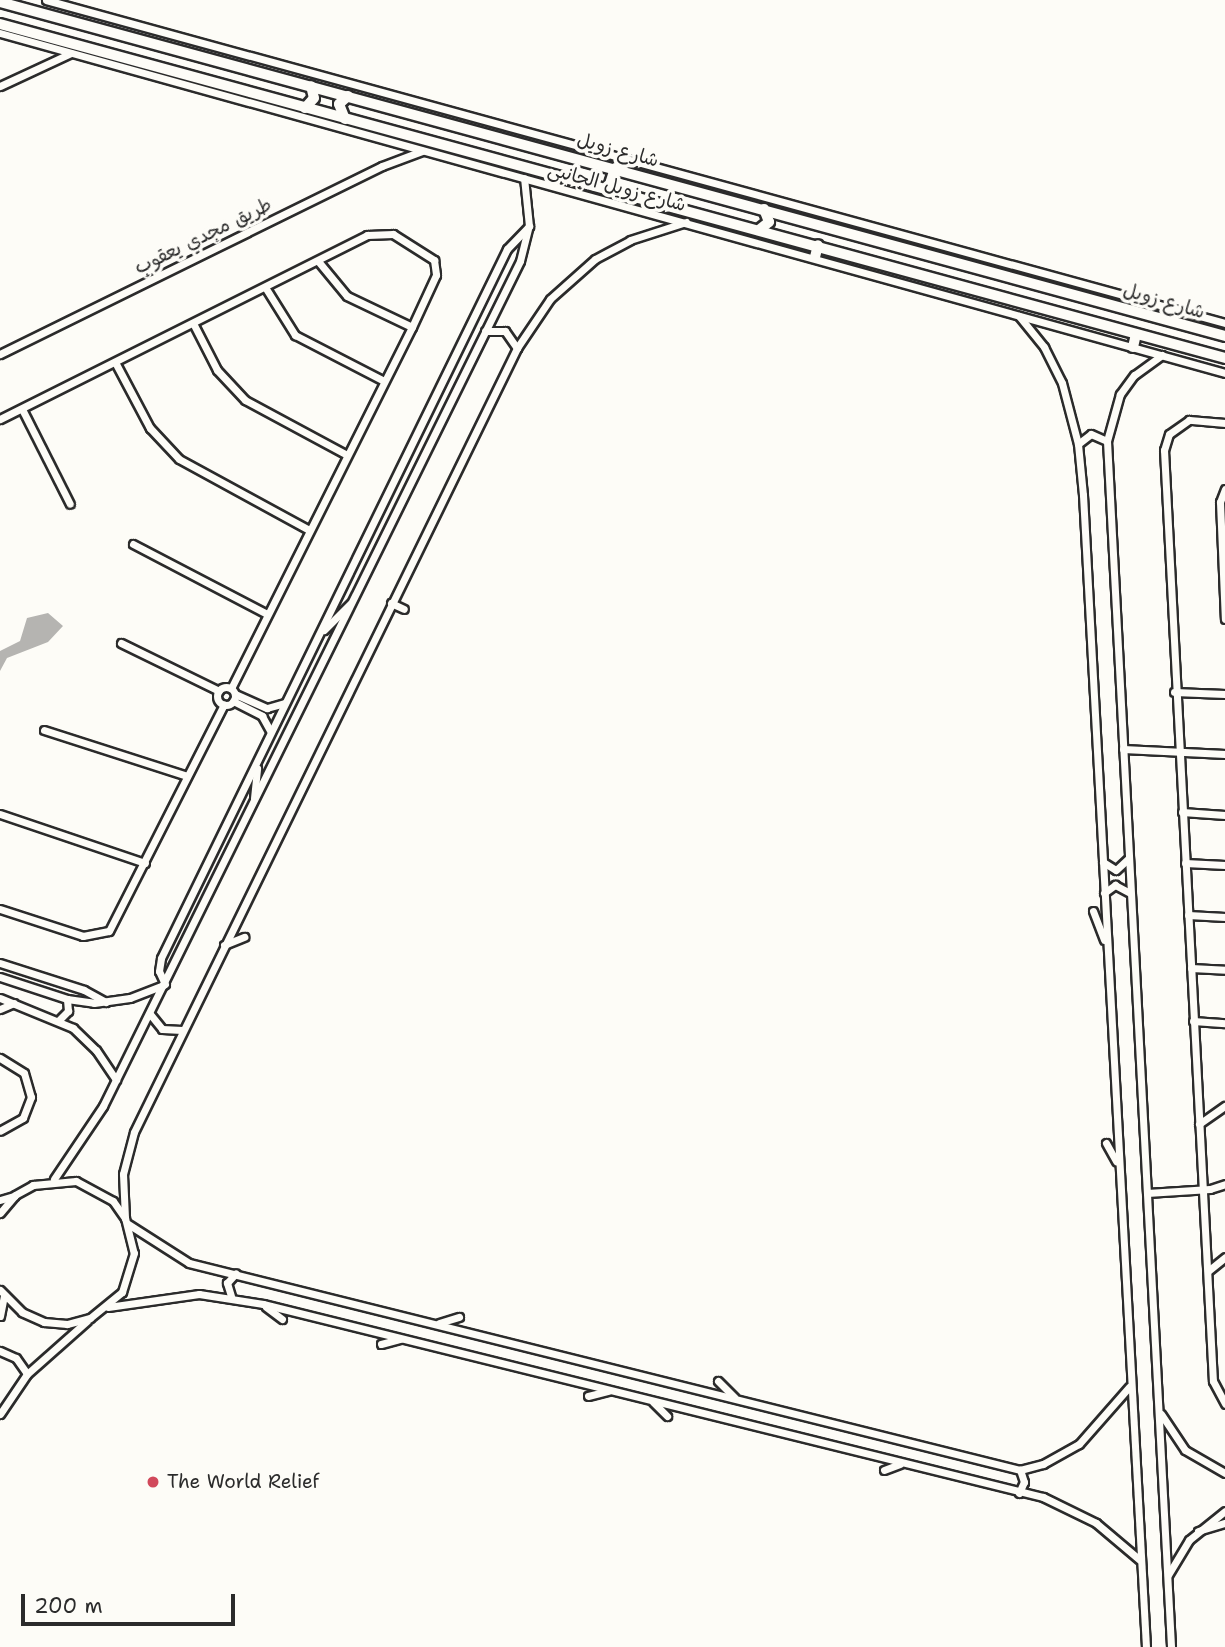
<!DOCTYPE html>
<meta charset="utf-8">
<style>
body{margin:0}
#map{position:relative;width:1225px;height:1647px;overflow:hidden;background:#fdfcf7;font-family:"Shantell Sans","Playpen Sans Arabic",sans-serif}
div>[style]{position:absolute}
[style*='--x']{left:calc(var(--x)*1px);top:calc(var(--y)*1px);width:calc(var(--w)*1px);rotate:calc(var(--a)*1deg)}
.water>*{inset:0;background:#b5b4b1}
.roads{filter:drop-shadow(2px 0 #2b2b2b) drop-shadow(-2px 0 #2b2b2b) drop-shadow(0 2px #2b2b2b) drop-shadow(0 -2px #2b2b2b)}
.minor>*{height:7px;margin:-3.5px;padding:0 3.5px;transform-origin:3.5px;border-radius:3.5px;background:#fdfcf7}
.minor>.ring{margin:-3.5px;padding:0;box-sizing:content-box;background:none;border:7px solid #fdfcf7;border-radius:50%}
.secondary>*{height:10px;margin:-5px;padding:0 5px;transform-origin:5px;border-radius:5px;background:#fdfcf7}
.dots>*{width:19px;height:19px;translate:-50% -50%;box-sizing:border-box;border:4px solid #fdfcf7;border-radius:50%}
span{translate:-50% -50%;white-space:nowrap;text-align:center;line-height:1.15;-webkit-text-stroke:7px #fdfcf7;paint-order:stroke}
.street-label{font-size:19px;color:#2b2b2b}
.poi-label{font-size:19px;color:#2b2b2b}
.left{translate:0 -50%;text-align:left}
.scale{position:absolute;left:21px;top:1594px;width:214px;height:32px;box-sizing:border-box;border:4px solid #2b2b2b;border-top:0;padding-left:9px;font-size:21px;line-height:24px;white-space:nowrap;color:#2b2b2b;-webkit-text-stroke:5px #fdfcf7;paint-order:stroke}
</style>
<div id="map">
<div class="water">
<i style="clip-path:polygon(48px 613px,63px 626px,48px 642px,7px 658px,0 671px,0 651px,20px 641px,27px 618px)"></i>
</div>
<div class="roads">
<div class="minor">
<i style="--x:46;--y:0;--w:1222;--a:15.32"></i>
<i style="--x:0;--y:33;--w:1271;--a:15.51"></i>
<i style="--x:0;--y:86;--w:78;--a:-24.9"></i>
<i style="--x:318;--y:261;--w:45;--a:50.4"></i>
<i style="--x:347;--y:296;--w:72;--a:25.5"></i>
<i style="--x:265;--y:287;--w:57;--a:58"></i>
<i style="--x:295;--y:335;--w:100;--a:27.3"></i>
<i style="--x:1019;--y:316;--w:40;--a:51"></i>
<i style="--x:1044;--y:347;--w:40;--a:63.4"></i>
<i style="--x:1062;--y:383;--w:63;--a:75.3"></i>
<i style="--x:1078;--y:444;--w:51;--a:84.4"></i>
<i style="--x:1083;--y:495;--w:1154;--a:86.87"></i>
<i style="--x:193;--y:323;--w:53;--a:62.9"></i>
<i style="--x:217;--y:370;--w:41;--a:47"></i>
<i style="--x:245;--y:400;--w:116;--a:28.3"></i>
<i style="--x:485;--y:331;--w:20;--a:0"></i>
<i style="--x:505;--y:331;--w:21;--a:55"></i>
<i style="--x:0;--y:354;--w:426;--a:-26.2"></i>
<i style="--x:382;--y:166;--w:43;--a:-20.6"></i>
<i style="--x:1162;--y:355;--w:34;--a:144"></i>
<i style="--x:1134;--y:375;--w:24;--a:126"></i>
<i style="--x:1120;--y:394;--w:49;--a:105.5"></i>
<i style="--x:1107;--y:441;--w:1208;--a:86.96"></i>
<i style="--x:115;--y:362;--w:75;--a:62.1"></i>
<i style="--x:150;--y:428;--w:42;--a:46.9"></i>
<i style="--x:179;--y:459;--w:148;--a:28.6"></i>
<i style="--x:22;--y:409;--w:106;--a:63.2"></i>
<i style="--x:0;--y:419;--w:411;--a:-26.6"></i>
<i style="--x:367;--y:235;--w:26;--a:-2"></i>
<i style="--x:393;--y:234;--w:49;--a:32.4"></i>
<i style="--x:434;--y:260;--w:15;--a:82"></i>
<i style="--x:436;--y:275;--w:57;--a:114.8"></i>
<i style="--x:412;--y:327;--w:404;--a:116.6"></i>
<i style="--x:1225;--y:423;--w:36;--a:-175"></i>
<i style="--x:1189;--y:420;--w:24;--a:145"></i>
<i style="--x:1169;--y:434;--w:17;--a:107"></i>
<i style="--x:1164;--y:450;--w:932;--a:86.99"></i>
<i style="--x:1213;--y:1381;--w:26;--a:62"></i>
<i style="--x:1078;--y:444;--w:16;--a:-38"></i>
<i style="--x:1091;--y:434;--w:17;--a:24"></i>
<i style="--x:1225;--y:489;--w:14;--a:111"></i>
<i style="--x:1220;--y:502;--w:117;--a:87.6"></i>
<i style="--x:133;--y:544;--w:151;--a:27.6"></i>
<i style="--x:391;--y:603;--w:14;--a:25"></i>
<i style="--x:324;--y:630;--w:37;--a:-45"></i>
<i style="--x:121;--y:643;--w:109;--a:26.1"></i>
<i class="ring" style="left:217px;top:687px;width:11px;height:11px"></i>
<i style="--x:1174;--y:692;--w:51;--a:2.2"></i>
<i style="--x:235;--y:694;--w:35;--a:24"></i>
<i style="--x:267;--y:708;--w:18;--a:-16"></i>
<i style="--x:233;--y:701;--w:33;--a:27"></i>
<i style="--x:262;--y:716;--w:18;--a:61"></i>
<i style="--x:44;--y:730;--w:150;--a:17.8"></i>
<i style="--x:1123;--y:749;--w:102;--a:2.8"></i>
<i style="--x:254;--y:798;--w:30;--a:-84"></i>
<i style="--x:1182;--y:812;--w:43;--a:4"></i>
<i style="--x:0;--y:814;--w:153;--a:18.7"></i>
<i style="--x:1103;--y:862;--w:15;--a:32"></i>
<i style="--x:1116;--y:870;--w:16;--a:-43"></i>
<i style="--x:1185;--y:863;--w:40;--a:2.9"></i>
<i style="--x:1104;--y:893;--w:14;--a:-36"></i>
<i style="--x:1115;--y:885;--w:17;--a:28"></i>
<i style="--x:0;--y:909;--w:87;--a:18"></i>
<i style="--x:83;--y:936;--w:26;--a:-11"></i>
<i style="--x:109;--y:931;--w:254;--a:-63.1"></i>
<i style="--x:1093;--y:911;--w:31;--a:69"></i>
<i style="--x:1188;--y:915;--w:37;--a:3"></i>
<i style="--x:224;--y:945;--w:22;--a:-22"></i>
<i style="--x:0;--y:963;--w:88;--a:17.8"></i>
<i style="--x:84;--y:990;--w:25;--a:29"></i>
<i style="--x:1191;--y:968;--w:34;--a:3"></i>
<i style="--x:0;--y:977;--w:71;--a:18.2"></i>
<i style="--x:67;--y:999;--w:27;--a:8"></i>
<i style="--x:94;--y:1003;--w:36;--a:-8"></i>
<i style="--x:130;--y:998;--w:36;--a:-21"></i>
<i style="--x:165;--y:984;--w:14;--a:-115"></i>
<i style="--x:159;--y:971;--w:13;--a:-81"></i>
<i style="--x:161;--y:958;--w:789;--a:-63.99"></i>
<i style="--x:507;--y:249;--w:32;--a:-46"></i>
<i style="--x:0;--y:998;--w:79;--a:22.3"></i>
<i style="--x:73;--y:1028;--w:32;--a:44"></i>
<i style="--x:96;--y:1050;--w:36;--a:56"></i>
<i style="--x:0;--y:1009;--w:15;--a:-23"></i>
<i style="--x:150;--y:1014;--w:19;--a:51"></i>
<i style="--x:162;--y:1029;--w:20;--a:3"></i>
<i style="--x:59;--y:1020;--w:13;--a:-45"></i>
<i style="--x:68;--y:1011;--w:12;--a:-95"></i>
<i style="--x:1193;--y:1021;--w:32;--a:4"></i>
<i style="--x:0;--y:1058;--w:28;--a:32"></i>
<i style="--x:24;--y:1073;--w:25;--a:74"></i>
<i style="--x:31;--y:1097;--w:22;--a:111"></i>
<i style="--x:23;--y:1118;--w:26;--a:151"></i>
<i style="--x:1199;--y:1124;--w:32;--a:-35"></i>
<i style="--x:1106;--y:1143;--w:21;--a:61"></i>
<i style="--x:54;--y:1179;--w:88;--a:-56.1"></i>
<i style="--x:103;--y:1106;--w:942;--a:-63.73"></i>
<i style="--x:520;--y:261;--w:36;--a:-76"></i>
<i style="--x:529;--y:226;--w:48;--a:-95.9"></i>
<i style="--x:1147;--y:1193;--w:63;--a:-3.6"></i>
<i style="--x:1210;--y:1189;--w:16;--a:-18"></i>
<i style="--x:0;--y:1200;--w:15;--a:-16"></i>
<i style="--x:0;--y:1213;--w:23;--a:-50"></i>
<i style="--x:15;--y:1195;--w:21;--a:-29"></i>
<i style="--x:33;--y:1185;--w:43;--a:-5.3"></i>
<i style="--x:76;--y:1181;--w:42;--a:28.4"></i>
<i style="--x:113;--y:1201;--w:21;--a:55"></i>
<i style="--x:125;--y:1218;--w:36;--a:76"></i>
<i style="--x:134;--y:1253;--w:41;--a:107.1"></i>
<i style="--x:122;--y:1292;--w:41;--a:140.9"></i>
<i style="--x:90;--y:1318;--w:24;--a:165"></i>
<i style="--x:67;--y:1324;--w:23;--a:-175"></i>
<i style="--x:44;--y:1322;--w:24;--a:-156"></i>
<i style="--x:22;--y:1312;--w:31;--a:-135"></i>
<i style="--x:125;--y:1218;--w:44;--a:-92.6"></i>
<i style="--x:123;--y:1174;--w:43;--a:-75.3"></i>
<i style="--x:134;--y:1132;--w:873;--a:-63.96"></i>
<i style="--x:517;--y:348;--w:59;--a:-56"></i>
<i style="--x:550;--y:299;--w:60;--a:-41.6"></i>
<i style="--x:595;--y:259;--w:40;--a:-28"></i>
<i style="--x:630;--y:240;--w:59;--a:-17.8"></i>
<i style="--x:128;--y:1224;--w:72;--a:32.6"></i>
<i style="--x:189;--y:1263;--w:856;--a:13.99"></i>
<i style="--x:1020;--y:1470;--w:24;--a:-15"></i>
<i style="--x:1043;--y:1464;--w:41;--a:-29.1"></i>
<i style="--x:1079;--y:1444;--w:76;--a:-48.7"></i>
<i style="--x:1208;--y:1271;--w:22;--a:-39"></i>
<i style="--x:231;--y:1296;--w:14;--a:-107"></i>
<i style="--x:227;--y:1283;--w:13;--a:-48"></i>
<i style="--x:108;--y:1307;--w:92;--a:-8.1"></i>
<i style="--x:199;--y:1294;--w:65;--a:8.9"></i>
<i style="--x:263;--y:1304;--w:804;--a:13.9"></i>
<i style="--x:1043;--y:1497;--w:59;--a:26.1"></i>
<i style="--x:1096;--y:1523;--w:57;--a:40.1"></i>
<i style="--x:266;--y:1307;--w:20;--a:37"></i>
<i style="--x:0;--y:1316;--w:20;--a:-79"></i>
<i style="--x:439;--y:1323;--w:21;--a:-17"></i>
<i style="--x:381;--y:1344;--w:20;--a:-15"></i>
<i style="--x:0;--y:1351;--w:17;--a:24"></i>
<i style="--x:16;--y:1358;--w:19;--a:55"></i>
<i style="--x:718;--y:1381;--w:23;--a:45"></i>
<i style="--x:588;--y:1396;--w:21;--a:-14"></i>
<i style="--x:653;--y:1402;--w:20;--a:45"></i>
<i style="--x:0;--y:1414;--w:48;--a:-56"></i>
<i style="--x:27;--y:1374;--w:80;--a:-41.5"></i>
<i style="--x:1161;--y:1414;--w:43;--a:56.3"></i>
<i style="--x:1185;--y:1450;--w:46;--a:29.9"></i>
<i style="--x:884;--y:1470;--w:17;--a:-21"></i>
<i style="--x:1019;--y:1493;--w:12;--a:-66"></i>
<i style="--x:1024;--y:1482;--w:13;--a:-108"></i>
<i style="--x:1198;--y:1531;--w:28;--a:-17"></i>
<i style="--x:1168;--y:1575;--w:41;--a:-59"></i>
<i style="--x:1189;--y:1540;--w:46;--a:-38.9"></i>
</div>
<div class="secondary">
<i style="--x:0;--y:2;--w:1270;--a:15.25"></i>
<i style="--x:0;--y:24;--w:1270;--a:15.25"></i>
<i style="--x:305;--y:108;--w:13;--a:-48"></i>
<i style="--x:314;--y:98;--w:12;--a:-104"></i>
<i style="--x:345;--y:119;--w:16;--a:-112"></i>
<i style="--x:339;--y:104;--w:12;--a:-42"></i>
<i style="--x:608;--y:190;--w:23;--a:-72"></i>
<i style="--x:759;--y:230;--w:13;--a:-39"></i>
<i style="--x:769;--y:222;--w:14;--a:-111"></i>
<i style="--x:815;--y:257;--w:12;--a:-76"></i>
<i style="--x:1133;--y:347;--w:13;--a:-77"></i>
</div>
</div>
<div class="dots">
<i style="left:153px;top:1482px;background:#d1495b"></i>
</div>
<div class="street-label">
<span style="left:618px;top:150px;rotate:15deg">شارع زويل</span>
<span style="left:617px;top:187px;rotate:15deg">شارع زويل الجانبى</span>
<span style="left:203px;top:236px;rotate:-26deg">طريق مجدي يعقوب</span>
<span style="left:1164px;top:301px;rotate:16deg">شارع زويل</span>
</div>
<div class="poi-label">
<span class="left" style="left:167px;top:1482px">The World Relief</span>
</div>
<div class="scale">200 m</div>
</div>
